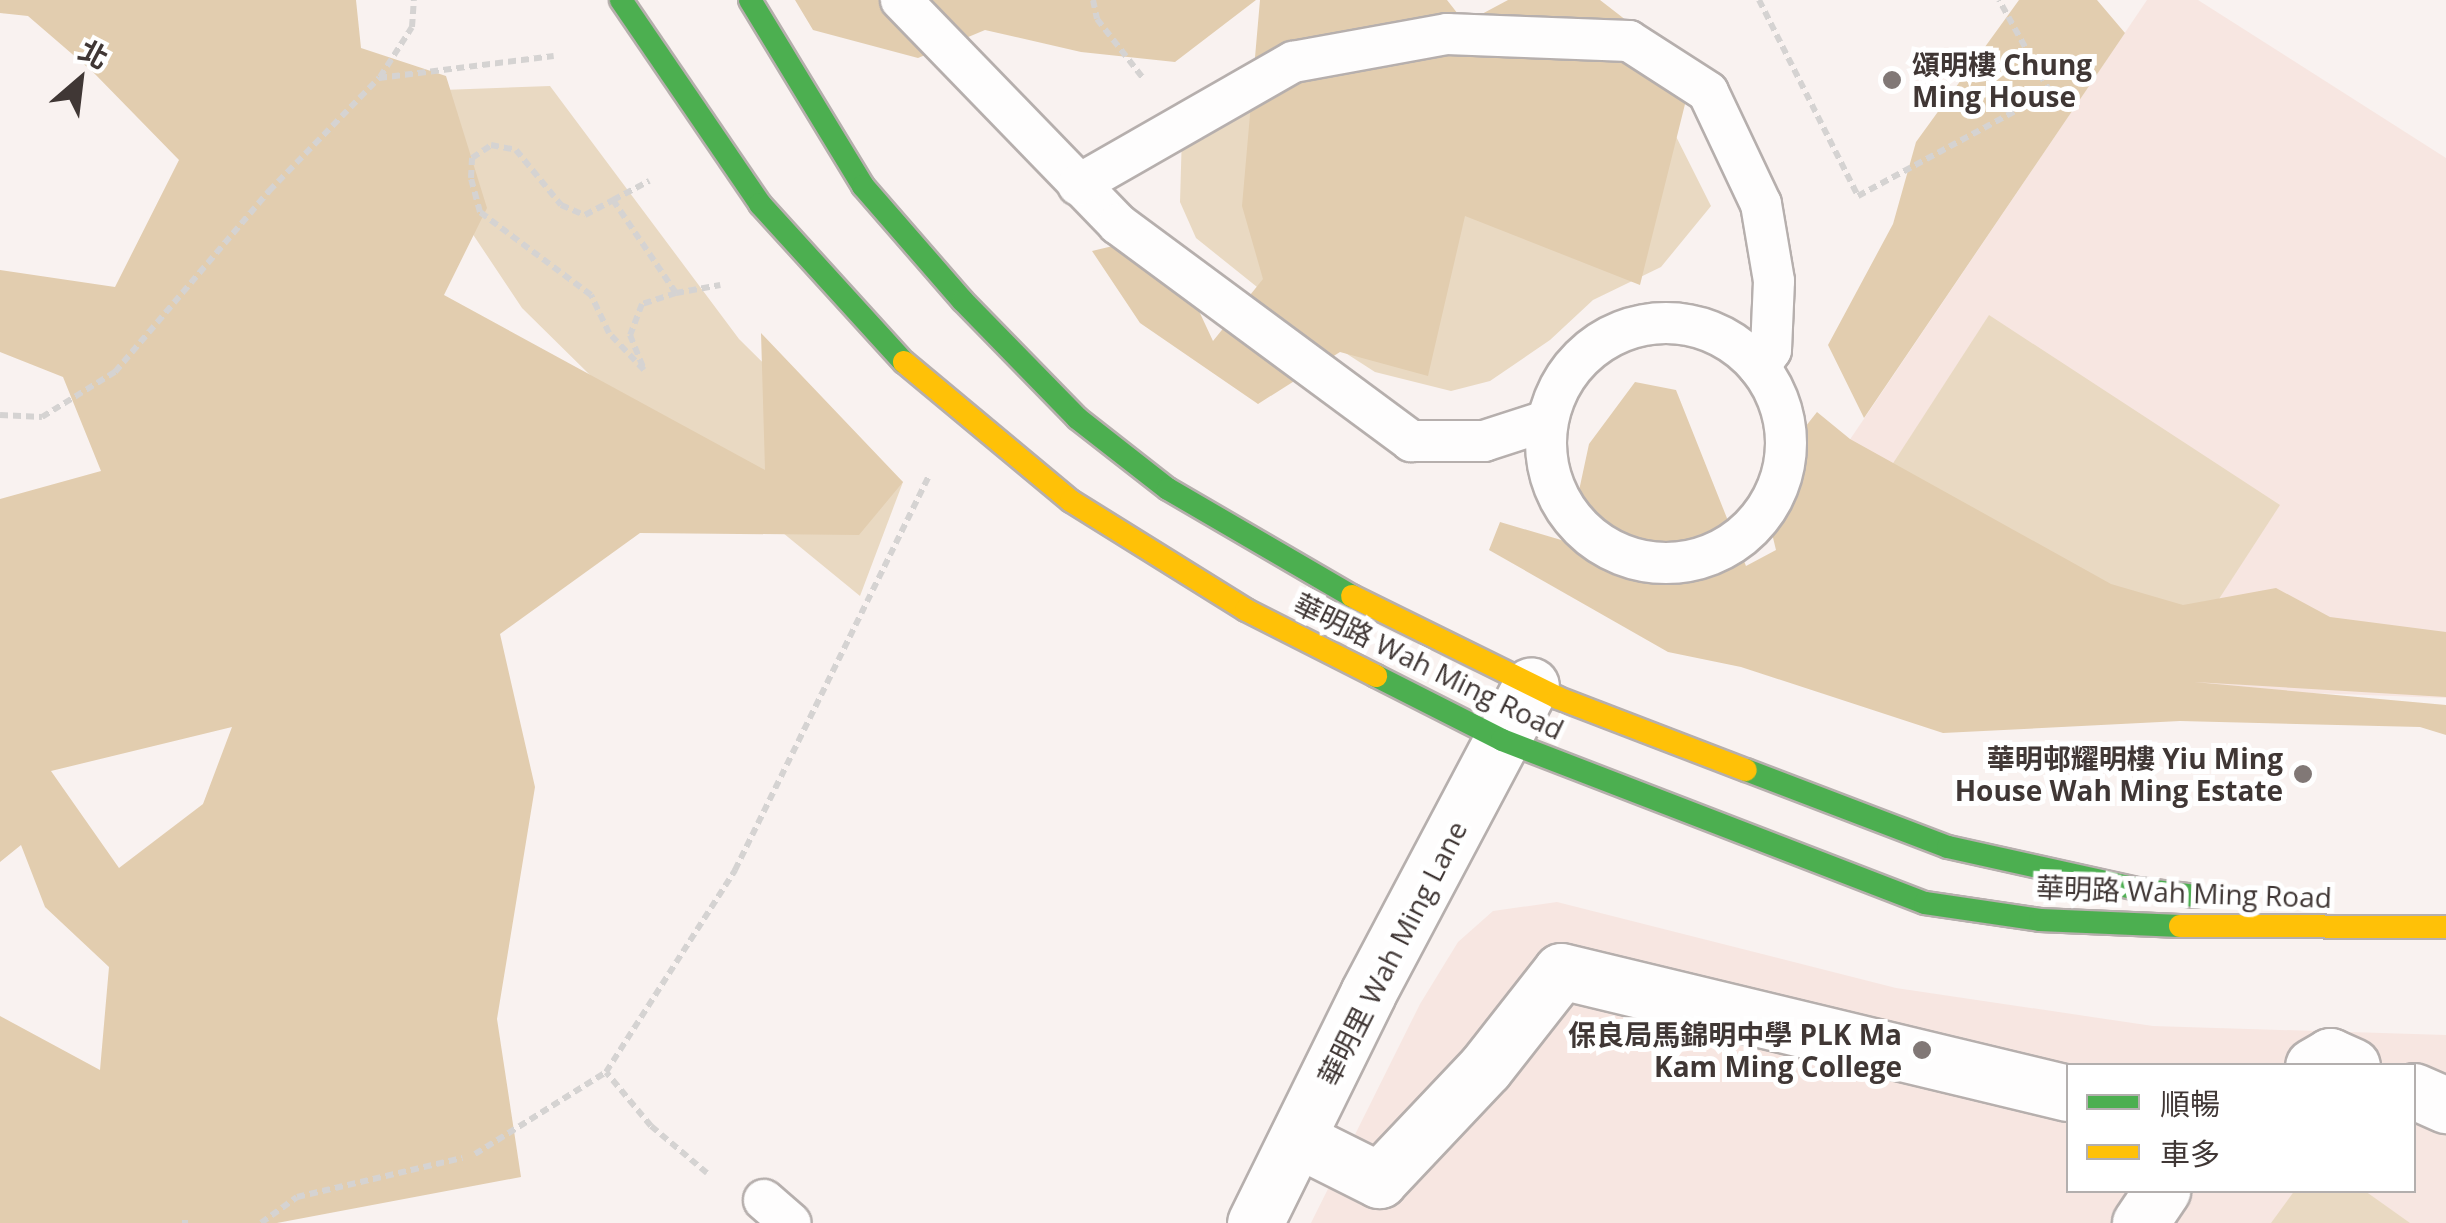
<!DOCTYPE html>
<meta charset="utf-8">
<style>
body{margin:0}
#map{position:relative;width:2446px;height:1223px;overflow:hidden;background:#f9f2f0;font-family:"Open Sans","Noto Sans TC",sans-serif}
div>[style]{position:absolute}
[style*='--x']{left:calc(var(--x)*1px);top:calc(var(--y)*1px);width:calc(var(--w)*1px);rotate:calc(var(--a)*1deg)}
.built>*{inset:0;background:#f7e6e1}
.green>*{inset:0;background:#e9d9c2}
.forest>*{inset:0;background:#e2cdaf}
.path>*{height:6px;margin-top:-3px;transform-origin:0;background:repeating-linear-gradient(90deg,#d5d3d2 0 8px,transparent 0 13px)}
.roads{filter:drop-shadow(2px 0 #b6afad) drop-shadow(-2px 0 #b6afad) drop-shadow(0 2px #b6afad) drop-shadow(0 -2px #b6afad)}
.lane>*{height:40px;margin:-20px;padding:0 20px;transform-origin:20px;border-radius:20px;background:#fefdfd}
.lane>.ring{margin:-20px;padding:0;box-sizing:content-box;background:none;border:40px solid #fefdfd;border-radius:50%}
.street>*{height:55px;margin:-27.5px;padding:0 27.5px;transform-origin:27.5px;border-radius:27.5px;background:#fefdfd}
.fast>*{height:22px;margin:-11px;padding:0 11px;transform-origin:11px;border-radius:11px;background:#4caf50}
.slow>*{height:22px;margin:-11px;padding:0 11px;transform-origin:11px;border-radius:11px;background:#ffc107}
.dots>*{width:28px;height:28px;translate:-50% -50%;box-sizing:border-box;border:5px solid #fff;border-radius:50%}
span{translate:-50% -50%;white-space:nowrap;text-align:center;line-height:1.15;-webkit-text-stroke:10px #fff;paint-order:stroke}
.poi-label{font-size:28px;color:#403735;font-weight:700}
.left{translate:0 -50%;text-align:left}
.right{translate:-100% -50%;text-align:right}
.street-label{font-size:28px;color:#403735}
.legend{position:absolute;left:2066px;top:1063px;width:350px;height:130px;box-sizing:border-box;background:#fff;border:2px solid #b3afae;margin:0;padding:12px 18px;list-style:none;font-size:30px;color:#403735}
.legend li{display:flex;align-items:center;gap:20px;height:50px}
.legend b{width:50px;border:2px solid #b3afae}
.north{position:absolute;left:30px;top:30px;width:100px;height:100px;-webkit-text-stroke:8px #fff;paint-order:stroke;rotate:28deg;font-size:28px;font-weight:700;line-height:40px;text-align:center;color:#403735}
.north::after{content:'';display:block;margin:auto;width:35px;height:45px;background:#403735;clip-path:polygon(50% 0,100% 100%,50% 72%,0 100%)}
</style>
<div id="map">
<div class="built">
<i style="clip-path:polygon(2147px 0,2198px 0,2446px 158px,2446px 698px,2154px 687px,1828px 472px)"></i>
<i style="clip-path:polygon(evenodd,1557px 902px,1896px 988px,2153px 1026px,2446px 1035px,2446px 1223px,1311px 1223px,1420px 1004px,1458px 942px,1493px 911px,1557px 902px,2068px 1066px,2414px 1066px,2414px 1190px,2068px 1190px,2068px 1066px)"></i>
</div>
<div class="green">
<i style="clip-path:polygon(1486px 13px,1622px 29px,1711px 206px,1661px 267px,1593px 300px,1550px 340px,1490px 381px,1451px 391px,1375px 372px,1313px 332px,1196px 238px,1180px 202px,1182px 133px,1398px 16px)"></i>
<i style="clip-path:polygon(550px 86px,739px 339px,866px 465px,903px 482px,860px 596px,591px 376px,522px 308px,412px 143px,389px 92px)"></i>
<i style="clip-path:polygon(1989px 315px,2280px 505px,2180px 659px,1890px 468px)"></i>
<i style="clip-path:polygon(2295px 1190px,2365px 1191px,2410px 1223px,2271px 1223px)"></i>
</div>
<div class="forest">
<i style="clip-path:polygon(evenodd,0 0,356px 0,361px 48px,446px 76px,487px 208px,444px 295px,765px 470px,761px 333px,903px 482px,859px 535px,640px 533px,500px 634px,535px 787px,497px 1019px,521px 1177px,277px 1223px,0 1223px,0 1016px,100px 1070px,109px 967px,45px 907px,21px 845px,0 862px,0 499px,101px 471px,63px 377px,0 352px,0 270px,115px 287px,179px 160px,93px 72px,28px 16px,0 13px,0 0,232px 727px,203px 804px,119px 868px,51px 771px,232px 727px)"></i>
<i style="clip-path:polygon(795px 0,1256px 0,1175px 62px,1081px 52px,985px 30px,918px 58px,813px 30px)"></i>
<i style="clip-path:polygon(1260px 0,1447px 0,1465px 23px,1508px 0,1600px 0,1693px 72px,1640px 285px,1465px 216px,1428px 376px,1340px 352px,1258px 404px,1140px 323px,1092px 251px,1163px 234px,1213px 341px,1263px 279px,1242px 206px)"></i>
<i style="clip-path:polygon(2019px 0,2097px 0,2125px 33px,1864px 418px,1828px 345px,1893px 224px,1916px 142px)"></i>
<i style="clip-path:polygon(1635px 382px,1676px 390px,1746px 566px,1776px 550px,1760px 484px,1817px 412px,1850px 439px,2111px 584px,2183px 605px,2276px 588px,2330px 617px,2446px 632px,2446px 697px,2194px 682px,2446px 705px,2446px 735px,2420px 727px,2180px 721px,1943px 733px,1741px 667px,1668px 652px,1489px 550px,1500px 522px,1568px 542px,1589px 444px)"></i>
</div>
<div class="path">
<i style="--x:1093;--y:0;--w:19;--a:78"></i>
<i style="--x:1097;--y:19;--w:75;--a:52.1"></i>
<i style="--x:1759;--y:0;--w:220;--a:63.2"></i>
<i style="--x:1858;--y:196;--w:218;--a:-28.4"></i>
<i style="--x:2050;--y:92;--w:105;--a:-119"></i>
<i style="--x:380;--y:77;--w:59;--a:-57.4"></i>
<i style="--x:412;--y:27;--w:27;--a:-86"></i>
<i style="--x:491;--y:145;--w:25;--a:11"></i>
<i style="--x:516;--y:150;--w:71;--a:50.7"></i>
<i style="--x:561;--y:205;--w:26;--a:23"></i>
<i style="--x:585;--y:215;--w:32;--a:-28"></i>
<i style="--x:613;--y:200;--w:112;--a:55.9"></i>
<i style="--x:676;--y:293;--w:36;--a:162"></i>
<i style="--x:642;--y:304;--w:33;--a:111"></i>
<i style="--x:630;--y:335;--w:38;--a:68"></i>
<i style="--x:644;--y:370;--w:51;--a:-133.4"></i>
<i style="--x:609;--y:333;--w:42;--a:-115.3"></i>
<i style="--x:591;--y:295;--w:139;--a:-143.2"></i>
<i style="--x:480;--y:212;--w:35;--a:-105"></i>
<i style="--x:471;--y:178;--w:20;--a:-87"></i>
<i style="--x:472;--y:158;--w:23;--a:-34"></i>
<i style="--x:613;--y:200;--w:41;--a:-27.8"></i>
<i style="--x:676;--y:293;--w:45;--a:-10.3"></i>
<i style="--x:0;--y:415;--w:42;--a:2.7"></i>
<i style="--x:42;--y:417;--w:86;--a:-31.7"></i>
<i style="--x:115;--y:372;--w:238;--a:-49.6"></i>
<i style="--x:269;--y:191;--w:158;--a:-45.8"></i>
<i style="--x:379;--y:78;--w:176;--a:-7.2"></i>
<i style="--x:475;--y:1154;--w:155;--a:-32"></i>
<i style="--x:707;--y:1173;--w:73;--a:-140"></i>
<i style="--x:651;--y:1126;--w:70;--a:-129.8"></i>
<i style="--x:606;--y:1072;--w:240;--a:-57.4"></i>
<i style="--x:735;--y:870;--w:439;--a:-63.8"></i>
<i style="--x:182;--y:1223;--w:6;--a:0"></i>
<i style="--x:261;--y:1223;--w:44;--a:-35.8"></i>
<i style="--x:297;--y:1197;--w:170;--a:-13.3"></i>
</div>
<div class="roads">
<div class="lane">
<i style="--x:901;--y:0;--w:312;--a:45.9"></i>
<i style="--x:1118;--y:224;--w:365;--a:36.5"></i>
<i style="--x:1411;--y:441;--w:73;--a:0"></i>
<i style="--x:1484;--y:441;--w:65;--a:-17.9"></i>
<i style="--x:1078;--y:185;--w:248;--a:-29.8"></i>
<i style="--x:1293;--y:62;--w:157;--a:-10.3"></i>
<i style="--x:1447;--y:34;--w:182;--a:2.2"></i>
<i style="--x:1629;--y:41;--w:94;--a:32.8"></i>
<i style="--x:1708;--y:92;--w:124;--a:64.7"></i>
<i style="--x:1761;--y:204;--w:78;--a:80.4"></i>
<i style="--x:1774;--y:281;--w:69;--a:92.5"></i>
<i style="--x:1771;--y:350;--w:21;--a:125"></i>
<i class="ring" style="left:1546px;top:323px;width:200px;height:200px"></i>
<i style="--x:764;--y:1200;--w:35;--a:41"></i>
</div>
<div class="street">
<i style="--x:2313;--y:1066;--w:20;--a:-30"></i>
<i style="--x:2330;--y:1056;--w:24;--a:24"></i>
<i style="--x:2414;--y:1091;--w:35;--a:24"></i>
<i style="--x:1297;--y:1139;--w:92;--a:26.6"></i>
<i style="--x:1379;--y:1180;--w:154;--a:-46.6"></i>
<i style="--x:1485;--y:1068;--w:123;--a:-51.9"></i>
<i style="--x:1561;--y:971;--w:521;--a:13.53"></i>
<i style="--x:1255;--y:1223;--w:256;--a:-63.8"></i>
<i style="--x:1368;--y:993;--w:348;--a:-62.1"></i>
<i style="--x:2140;--y:1223;--w:40;--a:-56"></i>
</div>
<div class="fast">
<i style="--x:621;--y:0;--w:247;--a:55.7"></i>
<i style="--x:760;--y:204;--w:214;--a:47.7"></i>
<i style="--x:750;--y:0;--w:218;--a:58.7"></i>
<i style="--x:863;--y:186;--w:152;--a:49"></i>
<i style="--x:963;--y:301;--w:163;--a:45.7"></i>
<i style="--x:1077;--y:418;--w:115;--a:38"></i>
<i style="--x:1168;--y:489;--w:213;--a:30.2"></i>
<i style="--x:1376;--y:676;--w:141;--a:26.9"></i>
<i style="--x:1502;--y:740;--w:453;--a:21.1"></i>
<i style="--x:1925;--y:903;--w:116;--a:8.4"></i>
<i style="--x:2040;--y:920;--w:140;--a:2.5"></i>
<i style="--x:1746;--y:770;--w:216;--a:20.9"></i>
<i style="--x:1948;--y:847;--w:195;--a:12.5"></i>
<i style="--x:2138;--y:889;--w:58;--a:6.9"></i>
</div>
<div class="slow">
<i style="--x:904;--y:362;--w:217;--a:39.8"></i>
<i style="--x:1071;--y:501;--w:206;--a:31.9"></i>
<i style="--x:1246;--y:610;--w:146;--a:26.9"></i>
<i style="--x:1352;--y:596;--w:230;--a:26.3"></i>
<i style="--x:1558;--y:698;--w:201;--a:21"></i>
<i style="--x:2180;--y:926;--w:266;--a:0.2"></i>
</div>
</div>
<div class="dots">
<i style="left:1892px;top:80px;background:#817876"></i>
<i style="left:2303px;top:774px;background:#817876"></i>
<i style="left:1922px;top:1050px;background:#817876"></i>
</div>
<div class="poi-label">
<span class="left" style="left:1912px;top:80px">頌明樓 Chung<br>Ming House</span>
<span class="right" style="left:2283px;top:774px">華明邨耀明樓 Yiu Ming<br>House Wah Ming Estate</span>
<span class="right" style="left:1902px;top:1050px">保良局馬錦明中學 PLK Ma<br>Kam Ming College</span>
</div>
<div class="street-label">
<span style="left:1429px;top:666px;rotate:26deg">華明路 Wah Ming Road</span>
<span style="left:2184px;top:892px;rotate:2deg">華明路 Wah Ming Road</span>
<span style="left:1392px;top:953px;rotate:-63deg">華明里 Wah Ming Lane</span>
</div>
<ul class="legend">
<li><b style="height:12px;background:#4caf50"></b>順暢</li>
<li><b style="height:12px;background:#ffc107"></b>車多</li>
</ul>
<div class="north">北</div>
</div>
